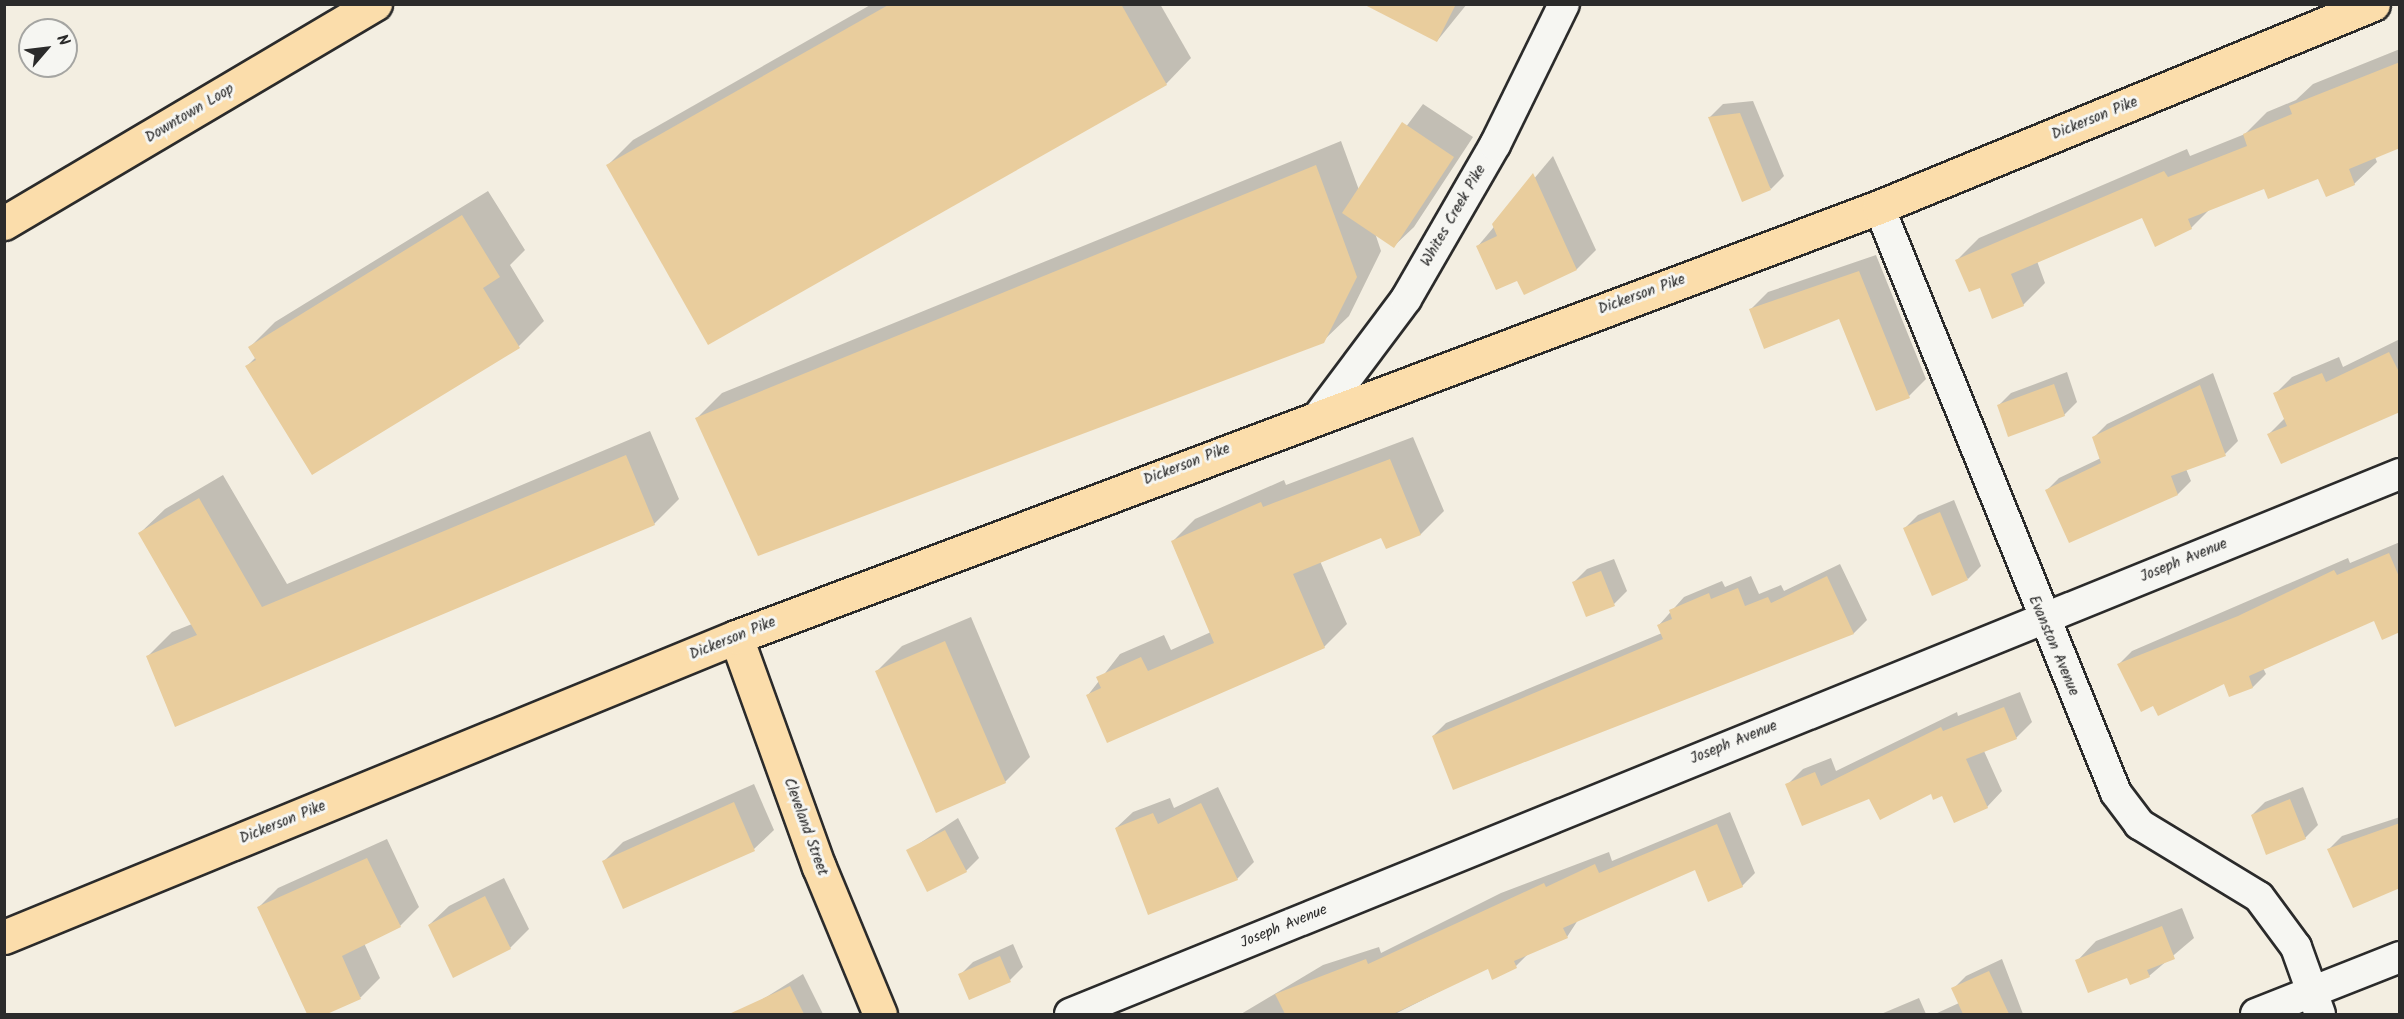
<!DOCTYPE html>
<style>
body{margin:0}
#map{position:relative;width:2404px;height:1019px;overflow:hidden;background:#f3eee1;font-family:Kalam,sans-serif}
div>[style]{position:absolute}
[style*='--x']{left:calc(var(--x)*1px);top:calc(var(--y)*1px);width:calc(var(--w)*1px);rotate:calc(var(--a)*1deg)}
.shadow>*{inset:0;background:#0003}
.building>*{inset:0;background:#e9cd9d}
.roads{filter:drop-shadow(2px 0 #2b2b2b) drop-shadow(-2px 0 #2b2b2b) drop-shadow(0 2px #2b2b2b) drop-shadow(0 -2px #2b2b2b)}
.minor>*{height:30px;margin:-15px;padding:0 15px;transform-origin:15px;border-radius:15px;background:#f6f6f2}
.major>*{height:33px;margin:-16.5px;padding:0 16.5px;transform-origin:16.5px;border-radius:16.5px;background:#fbddab}
.highway>*{height:33px;margin:-16.5px;padding:0 16.5px;transform-origin:16.5px;border-radius:16.5px;background:#fbddab}
span{translate:-50% -50%;white-space:nowrap;text-align:center;line-height:1.15;-webkit-text-stroke:6px #f6f6f2;paint-order:stroke}
.street-label{font-size:15px;color:#2b2b2b}
.frame{position:absolute;inset:0;border:6px solid #2b2b2b;pointer-events:none}
.north{position:absolute;left:18px;top:18px;width:60px;height:60px;box-sizing:border-box;background:#f6f6f2;border:2px solid #a5a5a2;border-radius:50%;rotate:62deg;font-size:16px;font-weight:700;line-height:24px;text-align:center;color:#2b2b2b}
.north::after{content:'';display:block;margin:auto;width:21px;height:27px;background:#2b2b2b;clip-path:polygon(50% 0,100% 100%,50% 72%,0 100%)}
</style>
<div id="map">
<div class="shadow">
<i style="clip-path:polygon(872px 4px,1160px 4px,1191px 58px,1166px 84px,608px 165px,633px 140px)"></i>
<i style="clip-path:polygon(1366px 4px,1467px 4px,1437px 41px)"></i>
<i style="clip-path:polygon(2400px 49px,2400px 147px,2375px 157px,2377px 162px,2354px 184px,2319px 177px,2265px 187px,2211px 208px,2191px 228px,2142px 216px,2037px 261px,2045px 283px,2023px 305px,1980px 286px,1957px 260px,1979px 238px,2187px 149px,2190px 156px,2245px 134px,2267px 112px,2296px 100px,2313px 84px)"></i>
<i style="clip-path:polygon(1753px 101px,1784px 176px,1771px 189px,1710px 117px,1723px 104px)"></i>
<i style="clip-path:polygon(1423px 104px,1473px 137px,1414px 227px,1394px 246px,1375px 233px,1381px 251px,1349px 316px,1323px 341px,697px 418px,722px 393px,1341px 141px,1359px 190px)"></i>
<i style="clip-path:polygon(1553px 156px,1596px 250px,1577px 269px,1518px 279px,1478px 246px)"></i>
<i style="clip-path:polygon(488px 191px,525px 250px,510px 265px,544px 321px,519px 346px,312px 473px,247px 366px,256px 357px,250px 347px,275px 322px)"></i>
<i style="clip-path:polygon(1876px 255px,1926px 379px,1909px 396px,1839px 317px,1751px 309px,1768px 292px)"></i>
<i style="clip-path:polygon(2400px 339px,2400px 409px,2269px 434px,2285px 418px,2275px 394px,2292px 377px,2339px 357px,2343px 367px)"></i>
<i style="clip-path:polygon(2067px 372px,2077px 402px,2064px 415px,1998px 406px,2011px 393px)"></i>
<i style="clip-path:polygon(2213px 373px,2238px 441px,2225px 454px,2186px 469px,2191px 481px,2178px 494px,2046px 491px,2059px 478px,2101px 458px,2094px 437px,2107px 424px)"></i>
<i style="clip-path:polygon(650px 431px,679px 499px,654px 524px,147px 657px,172px 632px,192px 624px,140px 533px,165px 509px,223px 475px,287px 584px)"></i>
<i style="clip-path:polygon(1413px 437px,1444px 511px,1421px 534px,1386px 547px,1382px 536px,1320px 561px,1347px 624px,1324px 647px,1088px 695px,1120px 654px,1164px 635px,1171px 650px,1211px 632px,1172px 542px,1195px 519px,1284px 480px,1286px 485px)"></i>
<i style="clip-path:polygon(1954px 500px,1981px 566px,1968px 579px,1905px 528px,1918px 515px)"></i>
<i style="clip-path:polygon(2400px 542px,2400px 631px,2374px 619px,2263px 668px,2266px 674px,2253px 687px,2225px 681px,2154px 704px,2119px 664px,2132px 651px,2348px 558px,2350px 563px)"></i>
<i style="clip-path:polygon(1614px 559px,1627px 591px,1614px 604px,1574px 582px,1587px 569px)"></i>
<i style="clip-path:polygon(1840px 564px,1867px 620px,1854px 633px,1454px 788px,1433px 736px,1446px 723px,1662px 633px,1659px 625px,1684px 597px,1722px 581px,1725px 587px,1751px 576px,1759px 594px,1781px 585px,1784px 591px)"></i>
<i style="clip-path:polygon(971px 617px,1030px 757px,1005px 782px,877px 671px,902px 646px)"></i>
<i style="clip-path:polygon(2020px 692px,2032px 722px,2016px 738px,1984px 751px,2002px 791px,1987px 807px,1931px 792px,1870px 797px,1787px 785px,1803px 769px,1831px 758px,1836px 771px,1957px 712px,1958px 716px)"></i>
<i style="clip-path:polygon(754px 784px,774px 830px,754px 849px,624px 907px,604px 861px,623px 842px)"></i>
<i style="clip-path:polygon(1218px 787px,1254px 862px,1237px 879px,1149px 913px,1116px 828px,1133px 812px,1170px 798px,1174px 808px)"></i>
<i style="clip-path:polygon(2303px 787px,2318px 825px,2305px 838px,2252px 815px,2265px 802px)"></i>
<i style="clip-path:polygon(1730px 812px,1755px 873px,1742px 886px,1696px 868px,1578px 920px,1567px 937px,1529px 953px,1516px 966px,1488px 967px,1395px 1014px,1241px 1014px,1323px 965px,1379px 947px,1381px 953px,1501px 893px,1609px 852px,1612px 861px)"></i>
<i style="clip-path:polygon(2400px 817px,2400px 884px,2329px 849px,2342px 836px)"></i>
<i style="clip-path:polygon(958px 818px,979px 858px,966px 871px,908px 851px)"></i>
<i style="clip-path:polygon(387px 839px,419px 907px,400px 926px,364px 943px,380px 978px,361px 997px,324px 1014px,308px 1014px,259px 907px,278px 888px)"></i>
<i style="clip-path:polygon(504px 878px,529px 929px,510px 948px,429px 925px,449px 906px)"></i>
<i style="clip-path:polygon(2182px 908px,2194px 938px,2149px 976px,2128px 976px,2077px 961px,2096px 941px)"></i>
<i style="clip-path:polygon(1013px 944px,1023px 967px,1010px 980px,960px 975px,973px 962px)"></i>
<i style="clip-path:polygon(2002px 959px,2023px 1014px,1935px 1014px,1959px 1003px,1953px 989px,1966px 976px)"></i>
<i style="clip-path:polygon(803px 974px,823px 1014px,766px 1014px,760px 1001px)"></i>
<i style="clip-path:polygon(1919px 998px,1926px 1014px,1881px 1014px)"></i>
</div>
<div class="building">
<i style="clip-path:polygon(890px 4px,1121px 4px,1167px 85px,708px 345px,606px 165px)"></i>
<i style="clip-path:polygon(1363px 4px,1456px 4px,1437px 42px)"></i>
<i style="clip-path:polygon(2400px 62px,2400px 148px,2349px 169px,2355px 185px,2326px 197px,2318px 179px,2268px 199px,2264px 189px,2188px 219px,2192px 229px,2155px 247px,2142px 218px,2011px 274px,2024px 306px,1992px 319px,1980px 288px,1969px 292px,1955px 260px,2164px 171px,2168px 177px,2247px 146px,2243px 134px,2292px 114px,2289px 106px)"></i>
<i style="clip-path:polygon(1740px 113px,1771px 190px,1742px 202px,1708px 117px)"></i>
<i style="clip-path:polygon(1402px 122px,1454px 157px,1394px 248px,1342px 213px)"></i>
<i style="clip-path:polygon(1316px 165px,1357px 277px,1324px 343px,758px 556px,695px 418px)"></i>
<i style="clip-path:polygon(1533px 173px,1577px 270px,1524px 295px,1517px 281px,1496px 290px,1476px 246px,1497px 236px,1492px 224px)"></i>
<i style="clip-path:polygon(462px 215px,500px 277px,483px 288px,520px 348px,312px 475px,245px 366px,256px 360px,248px 347px)"></i>
<i style="clip-path:polygon(1859px 271px,1910px 398px,1876px 411px,1839px 319px,1764px 349px,1749px 309px)"></i>
<i style="clip-path:polygon(2389px 352px,2400px 374px,2400px 412px,2281px 464px,2267px 434px,2287px 426px,2273px 393px,2322px 373px,2326px 382px)"></i>
<i style="clip-path:polygon(2054px 384px,2065px 416px,2008px 437px,1997px 405px)"></i>
<i style="clip-path:polygon(2200px 385px,2226px 456px,2171px 476px,2178px 495px,2069px 543px,2045px 490px,2101px 463px,2092px 437px)"></i>
<i style="clip-path:polygon(626px 455px,655px 525px,175px 727px,146px 656px,197px 635px,138px 533px,199px 498px,262px 607px)"></i>
<i style="clip-path:polygon(1390px 459px,1421px 535px,1386px 549px,1381px 538px,1293px 574px,1325px 648px,1107px 743px,1086px 695px,1101px 688px,1096px 677px,1141px 657px,1148px 671px,1214px 643px,1171px 541px,1261px 502px,1263px 507px)"></i>
<i style="clip-path:polygon(1940px 512px,1968px 580px,1932px 596px,1903px 528px)"></i>
<i style="clip-path:polygon(2389px 553px,2400px 579px,2400px 632px,2382px 640px,2374px 621px,2249px 676px,2253px 688px,2229px 697px,2224px 684px,2158px 716px,2153px 706px,2141px 712px,2117px 664px,2238px 616px,2334px 570px,2337px 575px)"></i>
<i style="clip-path:polygon(1601px 571px,1615px 606px,1586px 617px,1572px 582px)"></i>
<i style="clip-path:polygon(1827px 576px,1854px 634px,1453px 790px,1432px 736px,1663px 639px,1657px 625px,1672px 619px,1669px 610px,1709px 593px,1711px 599px,1738px 588px,1745px 606px,1768px 597px,1771px 603px)"></i>
<i style="clip-path:polygon(945px 641px,1006px 783px,936px 813px,875px 671px)"></i>
<i style="clip-path:polygon(2004px 707px,2017px 739px,1966px 759px,1988px 808px,1954px 823px,1942px 796px,1933px 800px,1931px 794px,1880px 820px,1869px 799px,1802px 826px,1785px 784px,1815px 772px,1821px 786px,1941px 727px,1943px 731px)"></i>
<i style="clip-path:polygon(2290px 799px,2306px 839px,2266px 855px,2251px 815px)"></i>
<i style="clip-path:polygon(734px 802px,755px 851px,623px 909px,602px 861px)"></i>
<i style="clip-path:polygon(1201px 803px,1238px 880px,1148px 915px,1115px 828px,1153px 813px,1158px 824px)"></i>
<i style="clip-path:polygon(2400px 823px,2400px 888px,2353px 908px,2327px 849px)"></i>
<i style="clip-path:polygon(1717px 824px,1743px 887px,1708px 902px,1695px 870px,1563px 928px,1568px 938px,1514px 961px,1517px 968px,1492px 980px,1488px 969px,1393px 1014px,1285px 1014px,1275px 994px,1366px 959px,1368px 964px,1544px 883px,1546px 887px,1595px 864px,1599px 873px)"></i>
<i style="clip-path:polygon(945px 830px,967px 872px,927px 892px,906px 850px)"></i>
<i style="clip-path:polygon(367px 858px,401px 927px,342px 956px,361px 999px,327px 1014px,307px 1014px,257px 907px)"></i>
<i style="clip-path:polygon(485px 896px,511px 949px,453px 978px,428px 925px)"></i>
<i style="clip-path:polygon(2162px 926px,2175px 959px,2147px 970px,2150px 977px,2130px 985px,2127px 978px,2088px 993px,2075px 960px)"></i>
<i style="clip-path:polygon(1000px 956px,1011px 982px,969px 1000px,958px 974px)"></i>
<i style="clip-path:polygon(1989px 971px,2009px 1014px,1963px 1014px,1951px 988px)"></i>
<i style="clip-path:polygon(790px 986px,804px 1014px,729px 1014px)"></i>
</div>
<div class="roads">
<div class="minor">
<i style="--x:1879;--y:207;--w:632;--a:67.98"></i>
<i style="--x:2116;--y:793;--w:39;--a:53"></i>
<i style="--x:2139;--y:824;--w:140;--a:31.3"></i>
<i style="--x:2259;--y:897;--w:62;--a:53.5"></i>
<i style="--x:2296;--y:947;--w:71;--a:70.3"></i>
<i style="--x:1320;--y:414;--w:144;--a:-53.2"></i>
<i style="--x:1406;--y:299;--w:178;--a:-60"></i>
<i style="--x:1495;--y:145;--w:157;--a:-63.9"></i>
<i style="--x:1070;--y:1014;--w:1435;--a:-22.1"></i>
<i style="--x:2256;--y:1014;--w:155;--a:-21.6"></i>
</div>
<div class="major">
<i style="--x:736;--y:637;--w:245;--a:70.2"></i>
<i style="--x:819;--y:867;--w:159;--a:67.5"></i>
<i style="--x:4;--y:937;--w:791;--a:-22.29"></i>
<i style="--x:736;--y:637;--w:1221;--a:-20.62"></i>
<i style="--x:1879;--y:207;--w:534;--a:-22.34"></i>
</div>
<div class="highway">
<i style="--x:4;--y:223;--w:431;--a:-30.6"></i>
</div>
</div>
<div class="street-label">
<span style="left:190px;top:114px;rotate:-31deg">Downtown Loop</span>
<span style="left:2095px;top:119px;rotate:-22deg">Dickerson Pike</span>
<span style="left:1454px;top:216px;rotate:-60deg">Whites Creek Pike</span>
<span style="left:1642px;top:295px;rotate:-20deg">Dickerson Pike</span>
<span style="left:1187px;top:465px;rotate:-21deg">Dickerson Pike</span>
<span style="left:2184px;top:561px;rotate:-22deg">Joseph Avenue</span>
<span style="left:733px;top:639px;rotate:-22deg">Dickerson Pike</span>
<span style="left:2053px;top:646px;rotate:67deg">Evanston Avenue</span>
<span style="left:1734px;top:743px;rotate:-22deg">Joseph Avenue</span>
<span style="left:283px;top:823px;rotate:-22deg">Dickerson Pike</span>
<span style="left:805px;top:827px;rotate:70deg">Cleveland Street</span>
<span style="left:1284px;top:927px;rotate:-22deg">Joseph Avenue</span>
</div>
<div class="frame"></div>
<div class="north">N</div>
</div>
